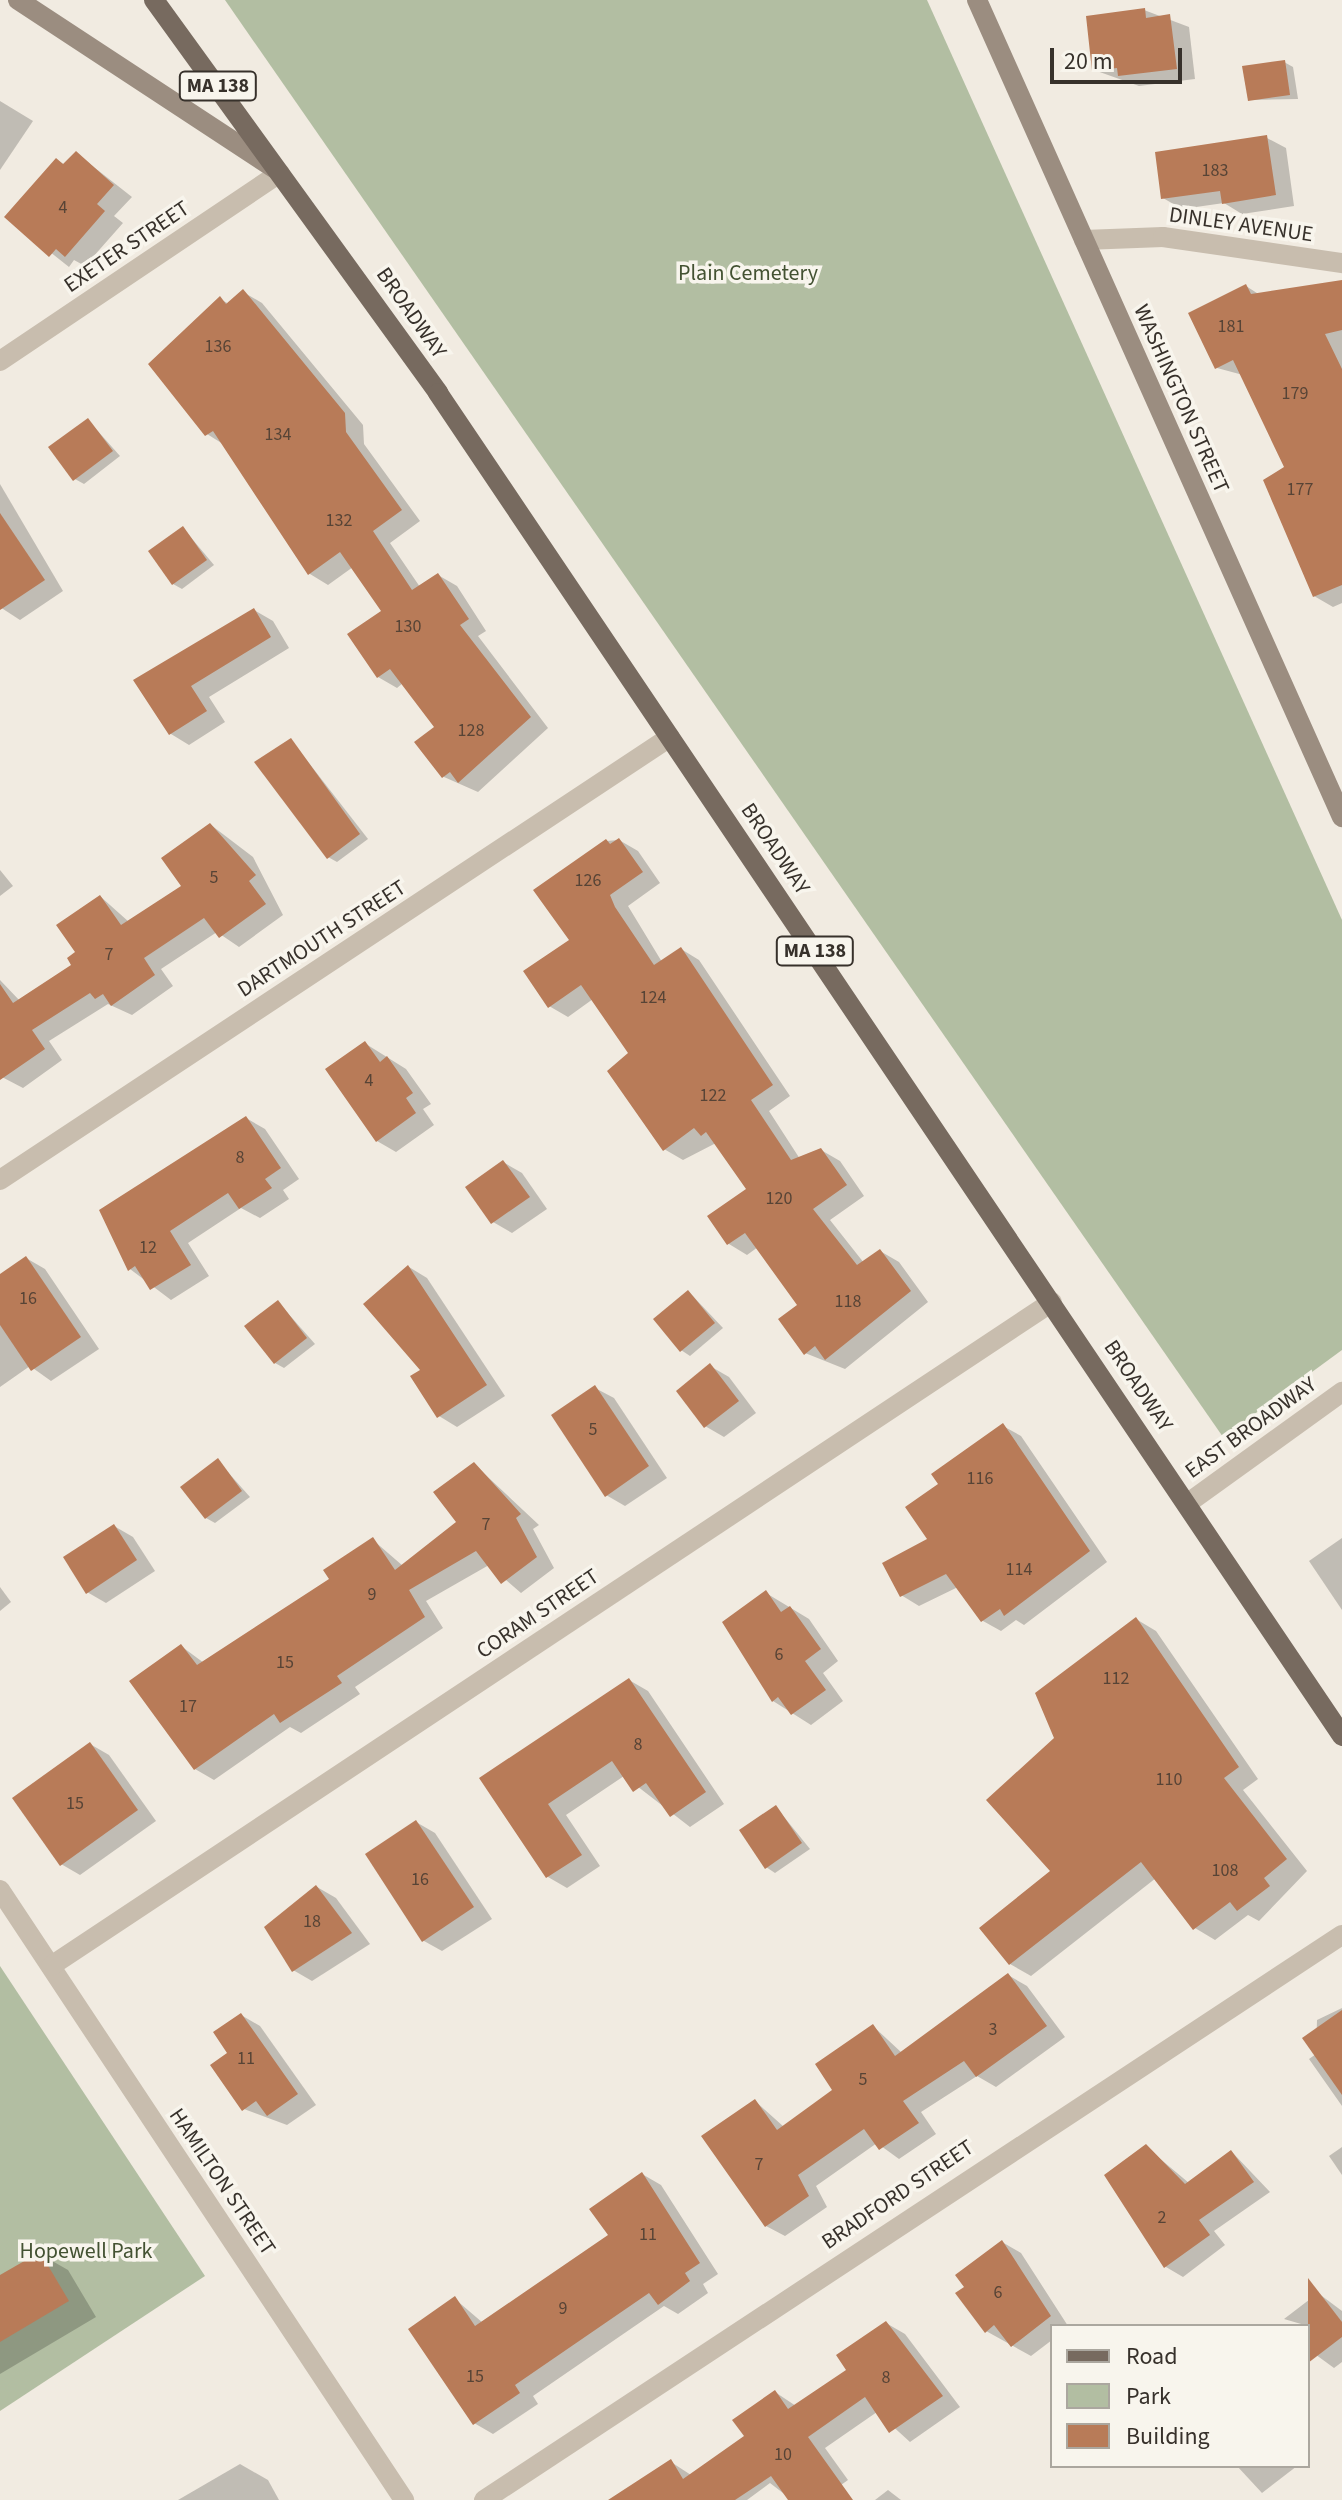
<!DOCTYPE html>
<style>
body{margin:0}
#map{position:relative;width:1342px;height:2500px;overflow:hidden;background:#f1ebe1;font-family:"Source Sans 3",sans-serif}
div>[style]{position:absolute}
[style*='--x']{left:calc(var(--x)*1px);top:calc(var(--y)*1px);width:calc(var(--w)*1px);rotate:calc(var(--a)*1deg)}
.green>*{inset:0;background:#b2bea2}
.shadow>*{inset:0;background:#0003}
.building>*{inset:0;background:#b87b58}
.street>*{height:20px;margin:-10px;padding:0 10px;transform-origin:10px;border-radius:10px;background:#c8bdae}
.secondary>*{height:20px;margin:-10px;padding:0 10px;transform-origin:10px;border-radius:10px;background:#9b8d80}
.primary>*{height:20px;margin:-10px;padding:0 10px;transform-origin:10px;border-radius:10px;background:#776a5f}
span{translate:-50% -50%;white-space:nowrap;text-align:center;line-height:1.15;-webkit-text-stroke:7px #f8f5ed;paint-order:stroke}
.number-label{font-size:18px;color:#574436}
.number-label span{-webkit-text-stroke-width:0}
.shield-label span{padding:2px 6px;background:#f8f5ed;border:2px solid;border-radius:6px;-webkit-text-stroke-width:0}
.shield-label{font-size:20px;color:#37312b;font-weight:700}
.street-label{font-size:22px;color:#37312b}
.park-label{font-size:22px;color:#435232}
.legend{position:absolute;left:1050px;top:2324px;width:260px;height:144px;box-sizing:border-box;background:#f8f5ed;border:2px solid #aba79f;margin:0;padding:10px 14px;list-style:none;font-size:24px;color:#37312b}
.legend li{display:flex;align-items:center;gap:16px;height:40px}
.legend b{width:40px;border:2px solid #aba79f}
.scale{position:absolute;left:1050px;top:48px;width:132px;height:36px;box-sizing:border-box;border:4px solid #37312b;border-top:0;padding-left:10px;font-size:24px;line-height:28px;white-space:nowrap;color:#37312b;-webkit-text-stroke:6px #f8f5ed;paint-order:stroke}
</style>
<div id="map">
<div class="green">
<i style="clip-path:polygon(225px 0,927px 0,1342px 920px,1342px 1350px,1223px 1437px)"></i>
<i style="clip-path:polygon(0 1966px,205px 2276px,0 2411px)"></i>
</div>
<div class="shadow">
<i style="clip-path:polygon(1144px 10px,1189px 27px,1195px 79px,1139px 86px,1094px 70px)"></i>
<i style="clip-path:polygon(1284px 62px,1293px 67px,1298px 99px,1250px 100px)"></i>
<i style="clip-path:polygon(0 101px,33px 121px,0 170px)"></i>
<i style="clip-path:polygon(1267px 138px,1286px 148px,1294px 206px,1242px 214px,1224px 203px,1182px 209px,1163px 198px)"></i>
<i style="clip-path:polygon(76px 153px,132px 197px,114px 216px,123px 223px,85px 266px,74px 260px,69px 267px,6px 217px,57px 160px,65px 165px)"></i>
<i style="clip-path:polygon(1246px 286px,1260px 295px,1342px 286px,1342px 603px,1333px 607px,1314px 596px,1286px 468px,1243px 375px,1217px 368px)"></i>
<i style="clip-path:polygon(243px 292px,262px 303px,363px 425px,364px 444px,420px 521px,390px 543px,420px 587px,438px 575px,457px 586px,486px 631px,478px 636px,548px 728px,478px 792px,444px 777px,437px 727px,403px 683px,397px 688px,378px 677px,384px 611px,353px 567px,328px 585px,310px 574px,223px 444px,207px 434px,220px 299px,229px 304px)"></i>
<i style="clip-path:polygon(88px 420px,120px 456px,84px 484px,75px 479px)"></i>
<i style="clip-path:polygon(0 484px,63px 591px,20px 620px,0 607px)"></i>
<i style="clip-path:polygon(183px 528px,214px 565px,182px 589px,173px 584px)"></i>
<i style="clip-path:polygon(254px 610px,273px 621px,289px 648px,209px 697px,225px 722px,189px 745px,171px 734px,136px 681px)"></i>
<i style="clip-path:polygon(291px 740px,368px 839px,337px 862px,328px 857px)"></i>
<i style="clip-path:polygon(211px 825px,253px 857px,283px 915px,239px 947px,217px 932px,161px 969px,173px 986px,132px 1015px,108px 1004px,49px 1041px,62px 1060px,23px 1088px,0 1076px,0 980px,20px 1001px,74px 965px,101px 897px,129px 922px,184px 887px)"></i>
<i style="clip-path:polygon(619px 840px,638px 851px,660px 883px,628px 906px,662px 962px,681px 949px,699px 960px,790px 1096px,769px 1111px,800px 1159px,821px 1150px,840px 1161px,864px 1196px,830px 1220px,864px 1263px,880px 1251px,899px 1262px,928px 1302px,845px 1369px,805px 1353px,799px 1306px,758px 1247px,747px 1255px,729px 1244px,710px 1217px,749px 1190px,716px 1143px,683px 1160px,664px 1149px,630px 1053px,593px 999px,568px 1017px,549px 1006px,606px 841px)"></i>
<i style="clip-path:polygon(0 870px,13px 886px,0 896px)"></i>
<i style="clip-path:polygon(366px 1044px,406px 1069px,431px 1104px,423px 1109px,434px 1125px,396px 1152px,377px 1141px)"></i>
<i style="clip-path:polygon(246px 1118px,265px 1129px,299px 1179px,283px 1190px,289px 1199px,260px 1218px,241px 1208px,188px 1243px,209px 1276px,171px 1300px,130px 1269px)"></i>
<i style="clip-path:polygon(503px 1162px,522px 1173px,547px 1209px,512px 1233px,493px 1222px)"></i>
<i style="clip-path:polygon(26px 1258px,45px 1269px,99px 1349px,51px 1381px,30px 1366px,0 1387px,0 1276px)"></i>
<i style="clip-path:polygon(409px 1267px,427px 1278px,505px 1396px,457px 1427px,439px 1416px,423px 1371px)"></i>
<i style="clip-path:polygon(689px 1292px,723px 1328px,690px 1356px,681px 1350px)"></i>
<i style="clip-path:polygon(278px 1302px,315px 1344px,284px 1368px,275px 1363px)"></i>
<i style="clip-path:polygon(710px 1366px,729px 1377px,756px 1413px,724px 1437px,705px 1426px)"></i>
<i style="clip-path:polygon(595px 1388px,614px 1398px,667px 1478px,625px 1506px,606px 1495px)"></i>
<i style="clip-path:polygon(1003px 1426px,1021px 1436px,1107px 1562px,1024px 1625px,1016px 1620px,1001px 1631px,983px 1621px,958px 1587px,919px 1606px,901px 1595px,930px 1540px,941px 1485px)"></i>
<i style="clip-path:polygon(218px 1461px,250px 1497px,215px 1523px,206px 1518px)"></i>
<i style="clip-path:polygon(474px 1464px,539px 1525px,533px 1529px,554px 1568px,521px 1593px,489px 1565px,426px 1601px,443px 1628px,355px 1687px,360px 1694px,301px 1733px,290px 1727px,214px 1780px,195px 1769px,181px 1646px,204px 1663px,331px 1579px,373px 1540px,403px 1566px,458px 1522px)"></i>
<i style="clip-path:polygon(114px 1526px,133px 1537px,155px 1571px,106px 1603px,87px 1592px)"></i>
<i style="clip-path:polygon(1342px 1538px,1342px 1610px,1309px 1561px)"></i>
<i style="clip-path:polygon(0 1587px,11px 1602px,0 1611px)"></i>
<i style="clip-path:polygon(766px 1593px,809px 1619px,838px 1661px,823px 1673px,843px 1701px,811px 1725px,773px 1701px)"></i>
<i style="clip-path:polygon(1136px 1619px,1156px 1631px,1258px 1779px,1243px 1790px,1307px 1871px,1259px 1921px,1248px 1915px,1215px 1940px,1195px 1928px,1156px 1878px,1031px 1976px,1010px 1964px,1053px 1871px,1057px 1739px)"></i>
<i style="clip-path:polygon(629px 1680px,648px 1691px,724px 1804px,690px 1827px,624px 1776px,566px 1815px,600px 1866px,567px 1888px,548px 1877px,481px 1779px)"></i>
<i style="clip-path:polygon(90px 1744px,109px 1755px,156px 1821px,80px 1875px,61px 1864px)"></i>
<i style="clip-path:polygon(776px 1807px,810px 1849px,775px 1873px,766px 1867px)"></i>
<i style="clip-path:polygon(416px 1822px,435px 1833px,492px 1919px,442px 1951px,424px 1941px)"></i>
<i style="clip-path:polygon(317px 1887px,336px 1898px,370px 1944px,312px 1981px,293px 1970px)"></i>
<i style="clip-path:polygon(1008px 1975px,1027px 1986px,1065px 2037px,996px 2087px,977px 2076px,921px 2112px,936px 2134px,899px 2159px,877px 2143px,816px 2186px,827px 2207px,785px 2236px,766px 2226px,755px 2101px,784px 2127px,835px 2091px,873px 2026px,902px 2053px)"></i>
<i style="clip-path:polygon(1342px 2008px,1342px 2106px,1309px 2059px,1316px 2054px,1317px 2020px)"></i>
<i style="clip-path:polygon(241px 2015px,260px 2026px,316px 2105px,287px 2125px,244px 2109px,230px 2053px)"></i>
<i style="clip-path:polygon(1146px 2147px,1189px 2183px,1232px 2152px,1270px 2192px,1214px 2231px,1225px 2245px,1183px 2277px,1166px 2267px,1107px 2176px)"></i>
<i style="clip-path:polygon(1342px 2147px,1342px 2175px,1329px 2156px)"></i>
<i style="clip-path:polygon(642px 2174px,661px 2185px,718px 2274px,703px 2284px,708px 2293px,678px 2314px,664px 2306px,533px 2396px,538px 2404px,493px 2434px,474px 2423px,455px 2299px,483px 2323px,611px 2236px)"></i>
<i style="clip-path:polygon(1002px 2242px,1021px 2253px,1068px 2326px,1052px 2326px,1052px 2340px,1031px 2356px,986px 2331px)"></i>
<i style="clip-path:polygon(40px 2254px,68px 2270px,96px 2317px,0 2374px,0 2278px)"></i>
<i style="clip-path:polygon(1318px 2293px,1342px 2311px,1342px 2362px,1334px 2368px,1308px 2349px,1308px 2326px,1284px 2319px)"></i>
<i style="clip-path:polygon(886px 2323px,905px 2334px,960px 2407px,910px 2442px,877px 2412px,825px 2448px,848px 2480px,820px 2500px,792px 2500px,770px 2483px,747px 2500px,633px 2500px,671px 2462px,691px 2475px,747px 2436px,775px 2392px,796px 2406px,849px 2370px)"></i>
<i style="clip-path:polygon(240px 2464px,268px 2480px,279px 2500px,178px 2500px)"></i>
<i style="clip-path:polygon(1237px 2466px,1297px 2466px,1262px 2493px)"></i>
<i style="clip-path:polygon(888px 2490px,901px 2500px,875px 2500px)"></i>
</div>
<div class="building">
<i style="clip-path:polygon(1145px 8px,1146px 18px,1170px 14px,1177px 69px,1118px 76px,1117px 68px,1092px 71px,1086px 16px)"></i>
<i style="clip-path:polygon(1285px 60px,1290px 95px,1248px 101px,1242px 66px)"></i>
<i style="clip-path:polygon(1267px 135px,1276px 195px,1222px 204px,1220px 191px,1161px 199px,1155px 152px)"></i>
<i style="clip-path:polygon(76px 151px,114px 185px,97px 204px,105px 211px,65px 257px,56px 249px,49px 257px,4px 217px,56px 158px,63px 164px)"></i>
<i style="clip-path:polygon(1342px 280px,1342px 330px,1325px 334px,1342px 369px,1342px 585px,1313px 597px,1263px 480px,1284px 467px,1233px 360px,1215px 369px,1188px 313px,1246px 284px,1251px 294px)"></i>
<i style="clip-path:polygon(243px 289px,345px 413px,346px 432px,402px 510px,373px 531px,412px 590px,438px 573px,469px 619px,460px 625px,531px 717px,458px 783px,450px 772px,442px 778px,414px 742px,434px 727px,390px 669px,377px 678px,347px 634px,381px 611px,340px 552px,308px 575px,213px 431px,205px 436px,148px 364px,220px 296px,226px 304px)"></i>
<i style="clip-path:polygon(88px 418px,113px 451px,73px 481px,48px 447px)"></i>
<i style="clip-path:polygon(0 513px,45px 580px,0 610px)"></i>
<i style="clip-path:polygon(183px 526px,207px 560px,172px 585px,148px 551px)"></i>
<i style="clip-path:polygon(254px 608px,271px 637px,191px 686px,207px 711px,169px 735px,133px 680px)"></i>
<i style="clip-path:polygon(291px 738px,360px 834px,327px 859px,254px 762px)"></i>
<i style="clip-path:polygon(210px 823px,256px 875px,249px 881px,266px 904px,219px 938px,204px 918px,144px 958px,155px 975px,111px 1006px,103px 994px,95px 999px,90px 993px,32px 1030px,45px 1049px,0 1080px,0 984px,13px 1003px,71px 965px,67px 958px,75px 952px,56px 925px,100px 895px,121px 925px,181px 886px,161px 858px)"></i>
<i style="clip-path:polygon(619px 838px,643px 872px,610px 895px,615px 907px,654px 965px,681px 947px,773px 1085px,751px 1100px,791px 1160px,821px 1148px,847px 1185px,813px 1209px,857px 1265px,880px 1249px,911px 1291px,825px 1360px,815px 1346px,804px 1355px,778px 1319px,797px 1305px,745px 1233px,727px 1245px,707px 1216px,746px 1189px,706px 1132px,701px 1136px,694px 1128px,663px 1151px,607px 1071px,628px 1053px,581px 985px,548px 1008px,523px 971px,569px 940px,533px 890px,606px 839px,610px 844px)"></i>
<i style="clip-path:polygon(365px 1041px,380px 1062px,387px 1056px,413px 1093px,406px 1098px,416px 1113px,376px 1142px,325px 1069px)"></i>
<i style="clip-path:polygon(246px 1116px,281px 1168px,265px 1179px,272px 1188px,239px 1209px,228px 1193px,170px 1231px,191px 1265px,150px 1290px,135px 1266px,128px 1271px,99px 1210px)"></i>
<i style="clip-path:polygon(503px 1160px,530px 1197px,491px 1224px,465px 1187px)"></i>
<i style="clip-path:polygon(26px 1256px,81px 1337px,31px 1371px,0 1325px,0 1274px)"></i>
<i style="clip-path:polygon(408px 1265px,487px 1385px,437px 1418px,410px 1376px,420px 1370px,363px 1304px)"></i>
<i style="clip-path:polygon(688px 1290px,715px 1323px,680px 1352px,653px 1319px)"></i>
<i style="clip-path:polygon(278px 1300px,307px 1338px,274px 1364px,244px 1326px)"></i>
<i style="clip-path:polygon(710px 1363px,739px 1401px,704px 1428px,676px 1391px)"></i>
<i style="clip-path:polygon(595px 1385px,649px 1466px,605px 1497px,551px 1415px)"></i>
<i style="clip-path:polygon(1003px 1423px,1090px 1551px,1004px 1616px,1000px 1609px,981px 1622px,946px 1574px,900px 1597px,882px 1563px,927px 1539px,905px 1507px,938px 1484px,931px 1474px)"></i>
<i style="clip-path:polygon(218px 1458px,242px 1491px,205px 1519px,180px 1487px)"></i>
<i style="clip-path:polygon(474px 1462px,521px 1514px,516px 1518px,537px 1557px,501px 1584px,476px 1551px,409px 1590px,425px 1617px,337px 1676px,342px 1683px,280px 1723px,274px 1714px,194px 1770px,129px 1681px,181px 1644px,197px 1665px,329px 1579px,323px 1570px,373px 1537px,395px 1570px,456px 1522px,433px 1492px)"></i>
<i style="clip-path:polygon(114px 1524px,137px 1560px,86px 1594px,63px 1557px)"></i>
<i style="clip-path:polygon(766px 1590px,781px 1612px,790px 1606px,821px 1649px,805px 1661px,826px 1690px,791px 1715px,778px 1697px,772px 1702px,722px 1622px)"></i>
<i style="clip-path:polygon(1136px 1617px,1239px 1767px,1224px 1778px,1287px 1859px,1264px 1878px,1270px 1886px,1237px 1911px,1230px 1902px,1193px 1930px,1141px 1862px,1009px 1965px,979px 1928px,1050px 1871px,986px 1800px,1054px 1738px,1035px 1693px)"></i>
<i style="clip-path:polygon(629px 1678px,706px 1792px,670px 1817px,646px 1783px,633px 1792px,612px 1761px,548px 1804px,582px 1855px,546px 1878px,479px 1778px)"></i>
<i style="clip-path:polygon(90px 1742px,138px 1810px,60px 1866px,12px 1798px)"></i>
<i style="clip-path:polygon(776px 1805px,802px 1843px,765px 1869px,739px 1830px)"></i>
<i style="clip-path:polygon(416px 1820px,474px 1907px,422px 1942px,365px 1854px)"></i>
<i style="clip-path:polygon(316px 1885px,352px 1933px,292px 1972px,264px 1927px)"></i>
<i style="clip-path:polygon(1008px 1973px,1047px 2026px,976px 2077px,964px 2061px,903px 2101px,919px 2123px,879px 2150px,864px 2129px,798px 2175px,809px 2196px,765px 2227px,701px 2136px,755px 2099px,777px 2130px,832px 2090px,815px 2064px,873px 2024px,895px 2056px)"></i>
<i style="clip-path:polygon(1342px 2010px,1342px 2095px,1302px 2038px)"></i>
<i style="clip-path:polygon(241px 2013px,298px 2094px,267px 2116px,256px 2101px,242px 2111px,210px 2065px,227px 2053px,213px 2032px)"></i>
<i style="clip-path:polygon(1146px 2144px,1185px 2184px,1231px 2150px,1254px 2182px,1199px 2220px,1210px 2235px,1164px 2268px,1104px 2175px)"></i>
<i style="clip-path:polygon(642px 2172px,700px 2263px,685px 2273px,690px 2281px,658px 2305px,649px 2293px,515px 2385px,520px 2393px,473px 2425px,408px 2329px,455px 2296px,475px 2326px,608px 2235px,589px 2209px)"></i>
<i style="clip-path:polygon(1002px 2240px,1051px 2316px,1011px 2347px,994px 2325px,985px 2333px,955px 2293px,964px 2287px,955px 2275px)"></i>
<i style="clip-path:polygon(40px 2252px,69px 2301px,0 2342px,0 2275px)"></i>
<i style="clip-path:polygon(1308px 2278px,1342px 2322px,1342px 2337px,1308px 2363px)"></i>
<i style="clip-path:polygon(886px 2321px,943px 2396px,889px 2433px,865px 2397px,808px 2437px,853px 2500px,788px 2500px,771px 2476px,735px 2500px,608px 2500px,671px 2459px,683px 2479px,744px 2436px,732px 2420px,775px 2390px,788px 2409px,846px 2370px,836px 2355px)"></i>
</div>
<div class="street">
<i style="--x:1084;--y:240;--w:79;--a:-2.2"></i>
<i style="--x:1163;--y:237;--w:181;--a:8.3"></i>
<i style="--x:0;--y:361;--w:337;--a:-33.9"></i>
<i style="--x:0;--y:1180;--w:803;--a:-33.47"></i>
<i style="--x:1188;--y:1503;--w:190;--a:-35.8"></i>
<i style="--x:0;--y:1890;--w:732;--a:56.48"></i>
<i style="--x:51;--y:1966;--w:1201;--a:-33.56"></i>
<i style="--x:484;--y:2500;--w:1027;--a:-33.37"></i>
</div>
<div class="secondary">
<i style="--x:18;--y:0;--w:306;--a:33.3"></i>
<i style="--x:977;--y:0;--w:895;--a:65.93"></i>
</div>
<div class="primary">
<i style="--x:154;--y:0;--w:485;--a:54.1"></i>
<i style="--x:438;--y:393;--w:1619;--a:56.05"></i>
</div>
<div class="number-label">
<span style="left:1215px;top:171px">183</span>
<span style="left:63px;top:208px">4</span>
<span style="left:1231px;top:327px">181</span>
<span style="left:218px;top:347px">136</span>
<span style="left:1295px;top:394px">179</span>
<span style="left:278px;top:435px">134</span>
<span style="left:1300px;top:490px">177</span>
<span style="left:339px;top:521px">132</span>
<span style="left:408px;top:627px">130</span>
<span style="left:471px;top:731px">128</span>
<span style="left:214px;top:878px">5</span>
<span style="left:588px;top:881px">126</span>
<span style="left:109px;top:955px">7</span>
<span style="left:653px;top:998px">124</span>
<span style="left:369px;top:1081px">4</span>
<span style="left:713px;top:1096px">122</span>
<span style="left:240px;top:1158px">8</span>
<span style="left:779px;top:1199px">120</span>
<span style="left:148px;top:1248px">12</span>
<span style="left:28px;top:1299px">16</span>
<span style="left:848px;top:1302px">118</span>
<span style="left:593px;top:1430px">5</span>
<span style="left:980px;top:1479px">116</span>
<span style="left:486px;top:1525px">7</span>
<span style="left:1019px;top:1570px">114</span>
<span style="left:372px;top:1595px">9</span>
<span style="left:779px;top:1655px">6</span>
<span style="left:285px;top:1663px">15</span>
<span style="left:1116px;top:1679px">112</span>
<span style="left:188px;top:1707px">17</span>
<span style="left:638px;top:1745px">8</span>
<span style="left:1169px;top:1780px">110</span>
<span style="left:75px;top:1804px">15</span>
<span style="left:1225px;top:1871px">108</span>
<span style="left:420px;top:1880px">16</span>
<span style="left:312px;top:1922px">18</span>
<span style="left:993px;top:2030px">3</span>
<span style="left:246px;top:2059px">11</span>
<span style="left:863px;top:2080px">5</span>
<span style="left:759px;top:2165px">7</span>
<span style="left:1162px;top:2218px">2</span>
<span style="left:648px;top:2235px">11</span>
<span style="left:998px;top:2293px">6</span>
<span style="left:563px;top:2309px">9</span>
<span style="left:475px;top:2377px">15</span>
<span style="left:886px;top:2378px">8</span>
<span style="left:783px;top:2455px">10</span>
</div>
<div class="shield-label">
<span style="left:218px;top:86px">MA 138</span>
<span style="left:815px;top:951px">MA 138</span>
</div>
<div class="street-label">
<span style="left:1241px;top:225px;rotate:8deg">DINLEY AVENUE</span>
<span style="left:127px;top:247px;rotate:-34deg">EXETER STREET</span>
<span style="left:411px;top:313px;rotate:55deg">BROADWAY</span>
<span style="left:1181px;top:399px;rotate:66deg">WASHINGTON STREET</span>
<span style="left:775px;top:849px;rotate:56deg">BROADWAY</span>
<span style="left:322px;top:939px;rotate:-33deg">DARTMOUTH STREET</span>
<span style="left:1138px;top:1386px;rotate:56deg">BROADWAY</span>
<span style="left:1251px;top:1428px;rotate:-36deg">EAST BROADWAY</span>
<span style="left:538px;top:1614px;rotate:-34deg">CORAM STREET</span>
<span style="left:222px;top:2182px;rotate:56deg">HAMILTON STREET</span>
<span style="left:898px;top:2195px;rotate:-34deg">BRADFORD STREET</span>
</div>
<div class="park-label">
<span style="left:748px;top:274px">Plain Cemetery</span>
<span style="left:86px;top:2252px">Hopewell Park</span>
</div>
<ul class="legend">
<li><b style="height:10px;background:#776a5f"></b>Road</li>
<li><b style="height:22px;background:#b2bea2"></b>Park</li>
<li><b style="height:22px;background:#b87b58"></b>Building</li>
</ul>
<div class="scale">20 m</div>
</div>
